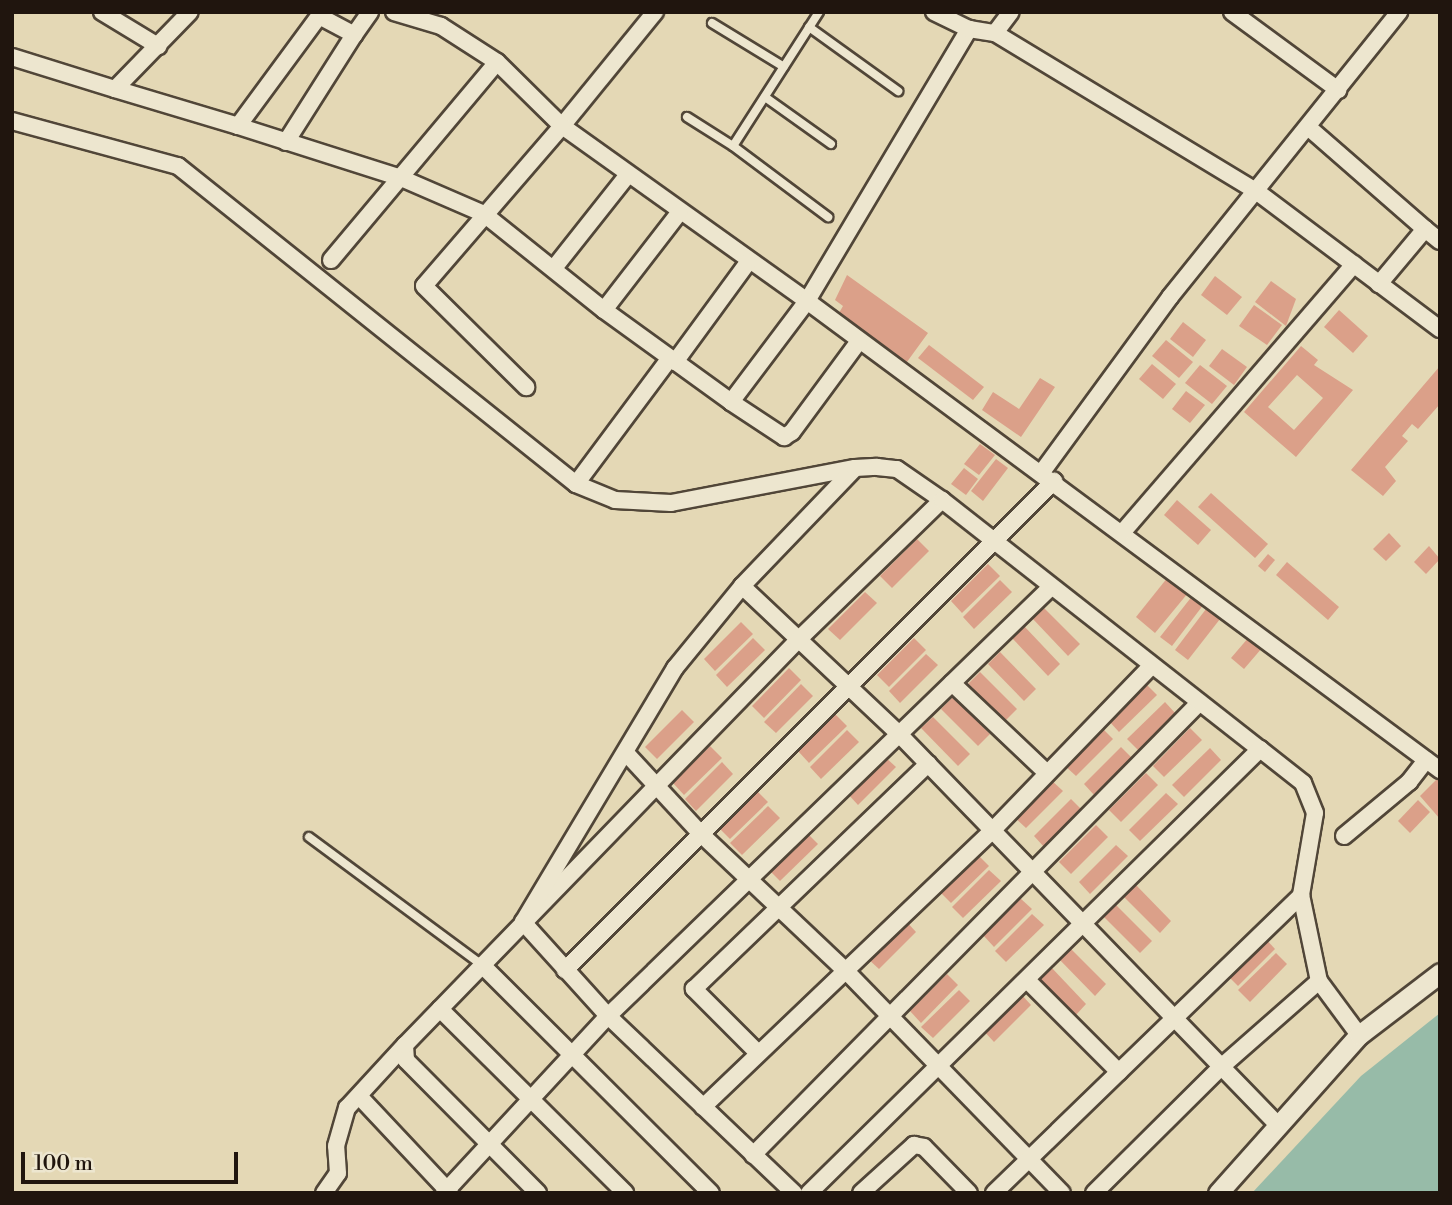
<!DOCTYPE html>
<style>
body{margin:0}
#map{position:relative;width:1452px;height:1205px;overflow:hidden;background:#e4d8b5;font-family:"Libre Bodoni",serif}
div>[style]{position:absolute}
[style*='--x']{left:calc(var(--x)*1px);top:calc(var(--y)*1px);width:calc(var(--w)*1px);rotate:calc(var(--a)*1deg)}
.water>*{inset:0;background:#97bba8}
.building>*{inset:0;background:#dba089}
.roads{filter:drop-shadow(2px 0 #514638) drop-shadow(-2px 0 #514638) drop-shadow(0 2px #514638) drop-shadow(0 -2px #514638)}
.service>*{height:8px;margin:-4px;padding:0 4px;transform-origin:4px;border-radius:4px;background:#ede6cf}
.minor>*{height:16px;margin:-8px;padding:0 8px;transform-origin:8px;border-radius:8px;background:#ede6cf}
.tertiary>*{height:19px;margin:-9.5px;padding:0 9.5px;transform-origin:9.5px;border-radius:9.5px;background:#ede6cf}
span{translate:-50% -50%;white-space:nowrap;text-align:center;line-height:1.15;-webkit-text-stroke:5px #ede6cf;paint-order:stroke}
.frame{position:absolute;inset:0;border:14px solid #20150e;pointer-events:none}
.scale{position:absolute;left:21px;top:1152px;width:217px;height:32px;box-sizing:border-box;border:4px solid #20150e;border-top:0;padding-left:9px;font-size:21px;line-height:24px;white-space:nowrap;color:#20150e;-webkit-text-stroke:5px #ede6cf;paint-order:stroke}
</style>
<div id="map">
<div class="water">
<i style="clip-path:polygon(1440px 1013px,1440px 1193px,1252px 1193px,1361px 1076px)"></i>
</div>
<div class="building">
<i style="clip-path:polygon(847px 275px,928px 333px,904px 366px,892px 357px,895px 353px,839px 313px,843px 306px,835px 300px)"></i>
<i style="clip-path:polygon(1215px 276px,1242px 297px,1227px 315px,1201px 295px)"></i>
<i style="clip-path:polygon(1271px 281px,1296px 299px,1286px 326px,1255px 302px)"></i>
<i style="clip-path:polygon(1254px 305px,1282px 325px,1267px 345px,1239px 326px)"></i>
<i style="clip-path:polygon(1339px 310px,1368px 336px,1353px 353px,1324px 327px)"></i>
<i style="clip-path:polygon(1183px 322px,1206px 340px,1193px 357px,1170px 339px)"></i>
<i style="clip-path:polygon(1166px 340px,1193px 362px,1179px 378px,1152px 356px)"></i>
<i style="clip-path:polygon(929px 345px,984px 387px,973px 400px,918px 358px)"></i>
<i style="clip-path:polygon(evenodd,1301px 346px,1318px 360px,1314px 365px,1353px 390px,1296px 457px,1244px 412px,1301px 346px,1297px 375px,1323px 398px,1294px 430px,1268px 407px,1297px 375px)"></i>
<i style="clip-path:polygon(1222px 349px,1247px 367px,1234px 385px,1209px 366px)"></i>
<i style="clip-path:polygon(1152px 364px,1176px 384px,1163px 399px,1139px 379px)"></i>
<i style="clip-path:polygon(1200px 365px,1227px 386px,1212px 404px,1185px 383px)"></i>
<i style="clip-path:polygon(1440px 366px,1440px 404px,1418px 429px,1412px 424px,1402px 436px,1408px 441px,1385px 467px,1396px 481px,1383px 496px,1351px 470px)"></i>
<i style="clip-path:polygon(1040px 378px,1055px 387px,1021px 437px,982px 410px,993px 392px,1019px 409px)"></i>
<i style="clip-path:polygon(1186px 391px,1205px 405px,1190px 423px,1172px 409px)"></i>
<i style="clip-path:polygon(980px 444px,995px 455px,979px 475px,964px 464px)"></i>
<i style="clip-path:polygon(996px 459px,1008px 468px,983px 501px,971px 491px)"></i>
<i style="clip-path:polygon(964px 468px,978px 479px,966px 495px,951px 484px)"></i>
<i style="clip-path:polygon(1211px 493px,1268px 544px,1255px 558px,1198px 507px)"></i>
<i style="clip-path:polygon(1177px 500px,1211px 530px,1198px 545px,1164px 515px)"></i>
<i style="clip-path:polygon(1389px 533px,1401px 546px,1386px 561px,1373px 549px)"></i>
<i style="clip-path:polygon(917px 539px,929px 551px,892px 588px,880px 576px)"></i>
<i style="clip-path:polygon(1429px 546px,1440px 559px,1426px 574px,1414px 562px)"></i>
<i style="clip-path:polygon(1268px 554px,1275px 560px,1265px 572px,1258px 566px)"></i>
<i style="clip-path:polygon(1287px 562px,1339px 607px,1328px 620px,1276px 575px)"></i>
<i style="clip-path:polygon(988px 564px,1000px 576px,962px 613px,951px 601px)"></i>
<i style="clip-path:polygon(1168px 577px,1188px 593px,1155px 633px,1136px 617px)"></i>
<i style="clip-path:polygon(1000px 580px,1012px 592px,974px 629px,963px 617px)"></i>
<i style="clip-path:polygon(865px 592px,877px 603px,840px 640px,828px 629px)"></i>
<i style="clip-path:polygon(1193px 595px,1204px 604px,1172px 646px,1160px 637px)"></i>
<i style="clip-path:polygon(1043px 607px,1080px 644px,1068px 656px,1032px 618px)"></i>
<i style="clip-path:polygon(1206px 609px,1220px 619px,1188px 660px,1175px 650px)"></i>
<i style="clip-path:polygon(741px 622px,753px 634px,715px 671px,704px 659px)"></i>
<i style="clip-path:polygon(1024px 626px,1060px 664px,1048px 676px,1012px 638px)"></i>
<i style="clip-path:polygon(1249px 637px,1262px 648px,1244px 669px,1231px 658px)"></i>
<i style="clip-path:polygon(753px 638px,765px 650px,727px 687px,716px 675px)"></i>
<i style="clip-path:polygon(914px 638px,926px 650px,889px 687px,877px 675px)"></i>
<i style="clip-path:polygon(1000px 652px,1036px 689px,1024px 701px,988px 664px)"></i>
<i style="clip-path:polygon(926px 654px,938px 665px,900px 703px,889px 691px)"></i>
<i style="clip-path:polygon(789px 668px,801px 680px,764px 718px,752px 706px)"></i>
<i style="clip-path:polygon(980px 672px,1017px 709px,1005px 721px,968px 684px)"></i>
<i style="clip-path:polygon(1145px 683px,1157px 695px,1119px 732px,1108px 720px)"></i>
<i style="clip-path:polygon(801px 684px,813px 696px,776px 733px,764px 722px)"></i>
<i style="clip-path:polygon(953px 697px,990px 734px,978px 746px,941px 709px)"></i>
<i style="clip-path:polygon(1165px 702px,1176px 714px,1139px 751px,1127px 739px)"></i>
<i style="clip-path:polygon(682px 710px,694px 722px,657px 759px,645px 747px)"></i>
<i style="clip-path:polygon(835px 714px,847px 726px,809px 763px,798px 751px)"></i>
<i style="clip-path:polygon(933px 717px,970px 754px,958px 766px,921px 728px)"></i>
<i style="clip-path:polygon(1101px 727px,1113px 739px,1076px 776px,1064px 765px)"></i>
<i style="clip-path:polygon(1190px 728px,1202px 740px,1164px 777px,1153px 766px)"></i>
<i style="clip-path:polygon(847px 730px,859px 742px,821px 779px,810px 767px)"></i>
<i style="clip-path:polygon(710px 746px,722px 758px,684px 795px,673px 783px)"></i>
<i style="clip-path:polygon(1121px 747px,1133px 759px,1095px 796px,1084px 784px)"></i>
<i style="clip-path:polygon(1210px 748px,1221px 760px,1184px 797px,1172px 785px)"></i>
<i style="clip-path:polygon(884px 756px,896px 767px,858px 805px,847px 793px)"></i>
<i style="clip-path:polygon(722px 762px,733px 774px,696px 811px,685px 799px)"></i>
<i style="clip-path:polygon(1146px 773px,1158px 785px,1121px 822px,1109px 810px)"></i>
<i style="clip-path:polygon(1440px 776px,1440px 819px,1420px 796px)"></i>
<i style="clip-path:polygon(1051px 780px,1063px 791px,1026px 828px,1014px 817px)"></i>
<i style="clip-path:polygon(756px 790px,768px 802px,730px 839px,718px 827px)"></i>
<i style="clip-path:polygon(1166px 793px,1178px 804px,1140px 841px,1129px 830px)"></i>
<i style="clip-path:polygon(1071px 799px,1083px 811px,1045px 848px,1034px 836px)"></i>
<i style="clip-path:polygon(1418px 800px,1430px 812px,1410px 833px,1398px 821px)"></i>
<i style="clip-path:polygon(768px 806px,780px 818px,742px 855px,730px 843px)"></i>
<i style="clip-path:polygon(1096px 825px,1108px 837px,1071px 874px,1059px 862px)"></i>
<i style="clip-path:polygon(806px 832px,818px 844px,780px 881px,769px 870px)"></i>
<i style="clip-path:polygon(1116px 845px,1128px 856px,1090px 894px,1079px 882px)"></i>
<i style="clip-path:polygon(977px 854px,989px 866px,951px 903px,939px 891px)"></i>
<i style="clip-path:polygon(989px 870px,1001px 881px,963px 918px,952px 907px)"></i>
<i style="clip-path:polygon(1135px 884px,1171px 921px,1160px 933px,1123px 896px)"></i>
<i style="clip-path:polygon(1020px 898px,1032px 909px,994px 947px,983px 935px)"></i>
<i style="clip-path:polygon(1115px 904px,1152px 941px,1140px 953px,1103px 916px)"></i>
<i style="clip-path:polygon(1032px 914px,1044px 925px,1006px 962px,995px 951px)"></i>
<i style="clip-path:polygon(905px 920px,916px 932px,879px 969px,867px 958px)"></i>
<i style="clip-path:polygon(1264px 937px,1275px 949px,1238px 986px,1226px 974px)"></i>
<i style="clip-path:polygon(1069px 947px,1106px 984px,1095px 996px,1058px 958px)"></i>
<i style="clip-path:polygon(1276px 953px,1287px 964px,1250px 1002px,1238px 990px)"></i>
<i style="clip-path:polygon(1050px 966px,1086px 1004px,1075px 1016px,1038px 978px)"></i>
<i style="clip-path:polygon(947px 974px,958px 985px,921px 1023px,910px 1011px)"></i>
<i style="clip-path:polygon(959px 990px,970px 1001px,933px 1038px,921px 1027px)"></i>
<i style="clip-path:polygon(1020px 993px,1031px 1005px,994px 1042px,983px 1030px)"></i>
</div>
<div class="roads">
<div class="service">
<i style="--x:712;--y:23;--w:84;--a:31.4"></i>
<i style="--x:809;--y:27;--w:110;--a:35.7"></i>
<i style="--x:765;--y:97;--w:81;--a:35.5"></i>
<i style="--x:687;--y:117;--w:54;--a:32.2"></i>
<i style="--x:733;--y:146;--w:119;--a:36.8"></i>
<i style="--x:733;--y:146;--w:159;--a:-57.3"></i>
<i style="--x:309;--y:837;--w:215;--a:36.5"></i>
</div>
<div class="minor">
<i style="--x:102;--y:12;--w:66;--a:31.3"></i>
<i style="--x:655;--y:12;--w:147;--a:129.2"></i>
<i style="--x:562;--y:126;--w:301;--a:35.5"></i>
<i style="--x:807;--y:301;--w:317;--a:-59.2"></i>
<i style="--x:934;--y:12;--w:39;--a:26"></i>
<i style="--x:969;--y:29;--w:26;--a:9"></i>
<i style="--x:995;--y:33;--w:305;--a:31.2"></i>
<i style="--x:1256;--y:191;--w:230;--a:36.9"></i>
<i style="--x:1232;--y:12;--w:132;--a:36.3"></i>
<i style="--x:995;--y:33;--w:26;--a:-53"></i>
<i style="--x:12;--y:57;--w:108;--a:17.3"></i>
<i style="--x:115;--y:89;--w:107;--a:-45.8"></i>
<i style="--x:497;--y:62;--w:91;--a:44.6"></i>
<i style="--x:562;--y:126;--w:211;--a:130.8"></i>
<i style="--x:424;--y:286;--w:144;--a:44.7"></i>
<i style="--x:115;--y:89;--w:128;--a:16.7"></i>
<i style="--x:238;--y:126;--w:137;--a:-53.6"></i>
<i style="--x:319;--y:16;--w:40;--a:28"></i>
<i style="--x:354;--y:35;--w:28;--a:-55"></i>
<i style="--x:12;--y:121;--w:172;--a:15.2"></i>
<i style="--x:178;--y:166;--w:509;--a:38.62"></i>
<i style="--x:576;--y:484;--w:42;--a:22.3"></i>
<i style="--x:615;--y:500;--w:56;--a:3.1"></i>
<i style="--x:671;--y:503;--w:187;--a:-10.8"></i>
<i style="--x:238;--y:126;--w:171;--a:17.7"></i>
<i style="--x:401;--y:178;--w:90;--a:23.4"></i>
<i style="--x:484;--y:214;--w:154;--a:38.7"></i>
<i style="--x:604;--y:310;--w:157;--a:35.9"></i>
<i style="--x:731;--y:402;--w:126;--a:-53"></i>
<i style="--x:807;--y:301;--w:788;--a:36.54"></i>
<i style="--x:1308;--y:127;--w:155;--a:41.1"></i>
<i style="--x:1425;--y:229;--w:72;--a:129.9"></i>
<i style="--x:286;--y:142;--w:127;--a:-57.6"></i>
<i style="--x:1425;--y:229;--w:19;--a:39"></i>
<i style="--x:331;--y:260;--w:258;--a:-50"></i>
<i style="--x:497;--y:62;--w:67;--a:-147.3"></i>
<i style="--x:441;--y:26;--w:49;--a:-163.4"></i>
<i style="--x:554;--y:268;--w:117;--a:-51.6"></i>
<i style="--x:604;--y:310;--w:123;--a:-52.3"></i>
<i style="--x:675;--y:362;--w:125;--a:-53.8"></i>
<i style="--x:731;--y:402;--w:64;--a:33.4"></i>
<i style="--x:784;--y:437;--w:9;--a:-32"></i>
<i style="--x:792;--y:432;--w:113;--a:-53.6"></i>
<i style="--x:1042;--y:472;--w:217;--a:-53.8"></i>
<i style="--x:1170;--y:297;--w:366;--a:-51.2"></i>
<i style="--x:576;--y:484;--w:157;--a:-53.3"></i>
<i style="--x:1122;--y:533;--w:355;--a:-49.2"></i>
<i style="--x:742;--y:586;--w:216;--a:43.3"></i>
<i style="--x:899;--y:734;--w:545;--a:45.89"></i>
<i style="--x:952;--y:683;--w:131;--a:43.5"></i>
<i style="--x:626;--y:753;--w:110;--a:47.2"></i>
<i style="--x:701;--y:834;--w:201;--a:43.4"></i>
<i style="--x:847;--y:972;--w:308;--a:45.8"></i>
<i style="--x:1344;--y:836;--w:85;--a:-39.7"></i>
<i style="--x:1409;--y:782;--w:28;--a:-52"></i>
<i style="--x:482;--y:965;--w:323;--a:44.9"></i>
<i style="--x:565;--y:970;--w:692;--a:-45"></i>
<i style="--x:1027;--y:980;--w:130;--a:45"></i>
<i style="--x:1319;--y:981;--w:67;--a:53.5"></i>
<i style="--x:440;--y:1009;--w:261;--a:44.8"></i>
<i style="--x:758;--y:1053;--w:91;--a:-135"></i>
<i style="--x:694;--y:989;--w:325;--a:-43.9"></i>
<i style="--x:359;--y:1096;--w:133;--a:46.8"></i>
<i style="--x:703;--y:1107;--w:397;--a:-43.7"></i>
<i style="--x:990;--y:833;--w:232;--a:-46"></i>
<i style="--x:753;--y:1155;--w:634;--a:-45.38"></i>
<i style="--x:324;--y:1193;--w:24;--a:-55"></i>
<i style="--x:338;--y:1173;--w:27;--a:-94"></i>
<i style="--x:336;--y:1146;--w:40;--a:-74"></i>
<i style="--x:347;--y:1108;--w:86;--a:-47.4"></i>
<i style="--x:444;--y:1193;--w:241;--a:-47.2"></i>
<i style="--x:608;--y:1016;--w:617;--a:-44.08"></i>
<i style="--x:538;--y:1193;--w:187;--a:-134.8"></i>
<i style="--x:406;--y:1060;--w:15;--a:-94"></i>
<i style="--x:405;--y:1045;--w:564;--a:-45.86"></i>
<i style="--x:798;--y:640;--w:201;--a:-44.2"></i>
<i style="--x:794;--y:1193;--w:257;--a:-136.4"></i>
<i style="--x:608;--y:1016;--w:127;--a:-132.1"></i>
<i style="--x:523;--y:922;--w:296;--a:-59.1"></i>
<i style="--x:675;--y:668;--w:106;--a:-50.7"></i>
<i style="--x:742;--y:586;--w:163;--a:-46.2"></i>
<i style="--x:855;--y:468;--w:22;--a:-3"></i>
<i style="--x:877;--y:467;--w:20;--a:6"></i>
<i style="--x:897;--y:469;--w:55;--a:34.6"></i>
<i style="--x:942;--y:500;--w:404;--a:38.1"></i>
<i style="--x:1260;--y:749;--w:55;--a:38.3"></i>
<i style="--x:1303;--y:783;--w:32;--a:68"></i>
<i style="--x:1315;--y:813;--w:83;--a:99.7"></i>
<i style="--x:1301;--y:895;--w:88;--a:78.2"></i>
<i style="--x:1319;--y:981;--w:133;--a:138.7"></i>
<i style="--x:1219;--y:1069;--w:176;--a:135.2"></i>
<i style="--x:809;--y:1193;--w:633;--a:-44.55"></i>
<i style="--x:861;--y:1193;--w:72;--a:-42.2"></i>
<i style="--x:914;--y:1145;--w:10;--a:11"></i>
<i style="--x:924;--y:1147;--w:64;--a:45.6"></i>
<i style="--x:994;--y:1193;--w:428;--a:-44.1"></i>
</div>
<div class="tertiary">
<i style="--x:1218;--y:1193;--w:212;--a:-48.3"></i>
<i style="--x:1359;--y:1035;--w:102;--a:-37.4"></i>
</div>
</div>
<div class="frame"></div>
<div class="scale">100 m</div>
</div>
